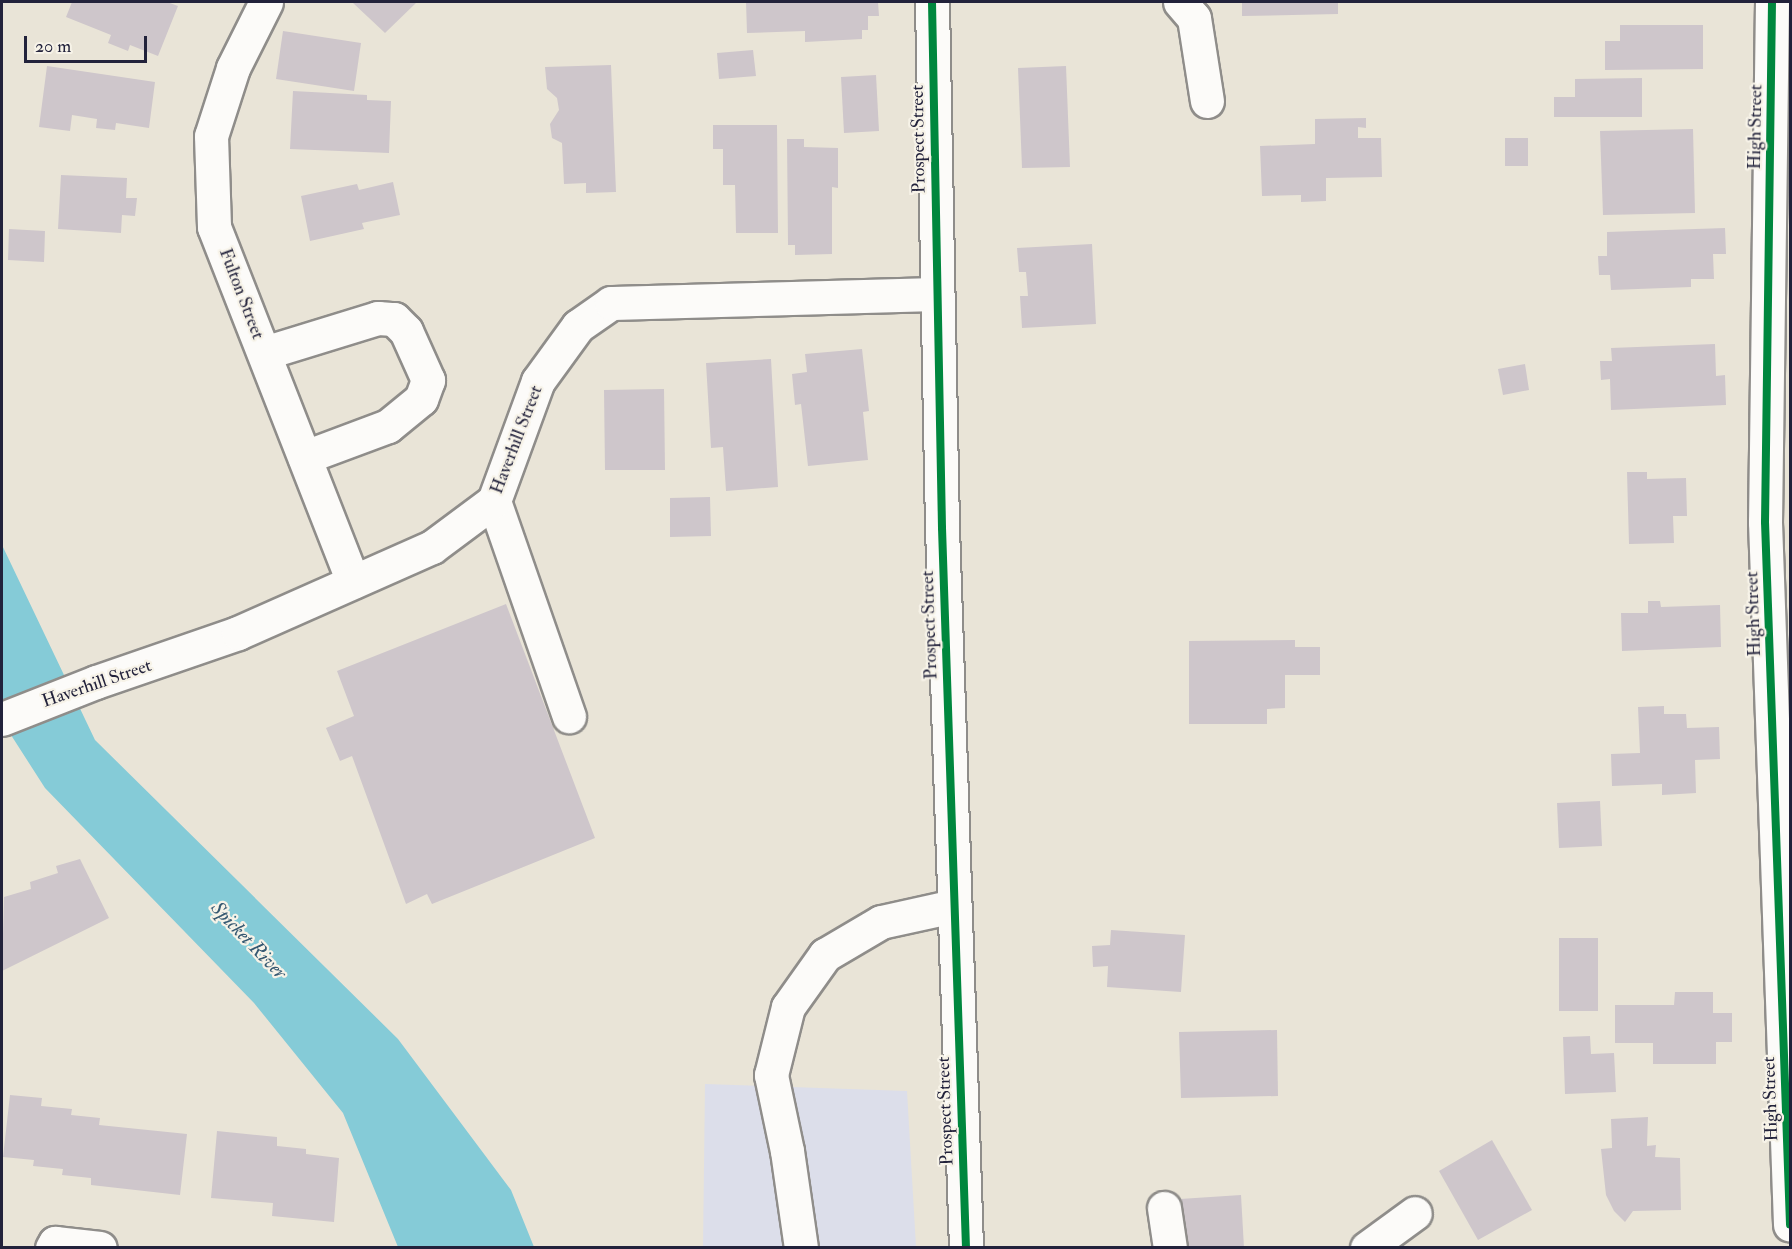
<!DOCTYPE html>
<style>
body{margin:0}
#map{position:relative;width:1792px;height:1249px;overflow:hidden;background:#e9e4d7;font-family:"IM FELL Double Pica",serif}
div>[style]{position:absolute}
[style*='--x']{left:calc(var(--x)*1px);top:calc(var(--y)*1px);width:calc(var(--w)*1px);rotate:calc(var(--a)*1deg)}
.built>*{inset:0;background:#dcdeea}
.water>*{inset:0;background:#85cbd7}
.building>*{inset:0;background:#cec6cb}
.roads{filter:drop-shadow(2px 0 #8f8d8a) drop-shadow(-2px 0 #8f8d8a) drop-shadow(0 2px #8f8d8a) drop-shadow(0 -2px #8f8d8a)}
.minor>*{height:33px;margin:-16.5px;padding:0 16.5px;transform-origin:16.5px;border-radius:16.5px;background:#fcfbf9}
.cycleway>*{height:8px;margin:-4px;padding:0 4px;transform-origin:4px;border-radius:4px;background:#00873e}
span{translate:-50% -50%;white-space:nowrap;text-align:center;line-height:1.15;-webkit-text-stroke:4.5px #f7f3e8;paint-order:stroke}
.street-label{font-size:18px;color:#22223b}
.water-label{font-size:20px;color:#365972;font-style:italic}
.frame{position:absolute;inset:0;border:3px solid #22223b;pointer-events:none}
.scale{position:absolute;left:24px;top:36px;width:123px;height:27px;box-sizing:border-box;border:3px solid #22223b;border-top:0;padding-left:8px;font-size:18px;line-height:21px;white-space:nowrap;color:#22223b;-webkit-text-stroke:4px #f7f3e8;paint-order:stroke}
</style>
<div id="map">
<div class="built">
<i style="clip-path:polygon(705px 1084px,907px 1091px,916px 1247px,703px 1248px)"></i>
</div>
<div class="water">
<i style="clip-path:polygon(2px 545px,95px 740px,398px 1039px,511px 1190px,534px 1247px,398px 1247px,343px 1113px,254px 1003px,45px 788px,2px 721px)"></i>
</div>
<div class="building">
<i style="clip-path:polygon(72px 2px,167px 2px,178px 6px,158px 56px,130px 45px,128px 51px,108px 43px,111px 35px,66px 17px)"></i>
<i style="clip-path:polygon(352px 2px,417px 2px,385px 33px)"></i>
<i style="clip-path:polygon(746px 2px,878px 2px,879px 16px,868px 16px,868px 30px,862px 30px,862px 39px,805px 42px,805px 31px,747px 33px)"></i>
<i style="clip-path:polygon(1242px 2px,1338px 2px,1338px 14px,1242px 16px)"></i>
<i style="clip-path:polygon(1620px 25px,1703px 25px,1703px 69px,1605px 70px,1605px 41px,1620px 41px)"></i>
<i style="clip-path:polygon(283px 31px,361px 43px,354px 91px,276px 79px)"></i>
<i style="clip-path:polygon(753px 50px,756px 76px,719px 79px,717px 53px)"></i>
<i style="clip-path:polygon(611px 65px,616px 192px,586px 193px,586px 183px,564px 184px,562px 143px,552px 138px,550px 124px,559px 110px,557px 98px,547px 89px,545px 67px)"></i>
<i style="clip-path:polygon(47px 66px,155px 82px,149px 128px,116px 123px,115px 130px,96px 128px,97px 119px,72px 115px,70px 131px,39px 127px)"></i>
<i style="clip-path:polygon(1066px 66px,1070px 167px,1022px 168px,1018px 68px)"></i>
<i style="clip-path:polygon(876px 75px,879px 131px,844px 133px,841px 77px)"></i>
<i style="clip-path:polygon(1642px 78px,1642px 117px,1554px 117px,1554px 97px,1575px 97px,1575px 79px)"></i>
<i style="clip-path:polygon(293px 91px,367px 95px,367px 100px,391px 101px,389px 153px,290px 149px)"></i>
<i style="clip-path:polygon(1366px 118px,1366px 128px,1358px 127px,1358px 138px,1381px 138px,1382px 177px,1326px 178px,1326px 201px,1301px 202px,1301px 195px,1262px 196px,1260px 146px,1315px 144px,1315px 119px)"></i>
<i style="clip-path:polygon(713px 125px,777px 125px,778px 233px,736px 233px,735px 185px,723px 185px,723px 149px,713px 149px)"></i>
<i style="clip-path:polygon(1693px 129px,1695px 213px,1603px 215px,1600px 131px)"></i>
<i style="clip-path:polygon(1505px 138px,1528px 138px,1528px 166px,1505px 166px)"></i>
<i style="clip-path:polygon(787px 139px,804px 139px,804px 147px,838px 148px,838px 188px,832px 187px,832px 254px,795px 255px,795px 245px,788px 245px)"></i>
<i style="clip-path:polygon(61px 175px,127px 178px,126px 198px,137px 198px,135px 216px,122px 215px,121px 233px,58px 229px)"></i>
<i style="clip-path:polygon(393px 182px,400px 215px,362px 223px,364px 229px,310px 241px,301px 196px,357px 184px,359px 190px)"></i>
<i style="clip-path:polygon(1725px 228px,1726px 254px,1713px 254px,1714px 279px,1691px 279px,1691px 287px,1611px 290px,1610px 275px,1599px 275px,1598px 256px,1607px 256px,1607px 232px)"></i>
<i style="clip-path:polygon(9px 229px,45px 231px,44px 262px,8px 260px)"></i>
<i style="clip-path:polygon(1092px 244px,1096px 324px,1022px 328px,1020px 296px,1028px 296px,1026px 272px,1019px 272px,1017px 248px)"></i>
<i style="clip-path:polygon(1715px 344px,1716px 376px,1725px 375px,1726px 405px,1611px 410px,1610px 379px,1601px 380px,1600px 361px,1612px 361px,1611px 348px)"></i>
<i style="clip-path:polygon(862px 349px,869px 411px,863px 412px,868px 460px,808px 466px,801px 404px,795px 405px,792px 374px,807px 372px,805px 354px)"></i>
<i style="clip-path:polygon(771px 359px,778px 487px,726px 491px,723px 447px,711px 448px,706px 363px)"></i>
<i style="clip-path:polygon(1525px 364px,1529px 390px,1503px 395px,1498px 369px)"></i>
<i style="clip-path:polygon(664px 389px,665px 470px,605px 470px,604px 390px)"></i>
<i style="clip-path:polygon(1627px 472px,1647px 472px,1647px 479px,1686px 478px,1687px 516px,1673px 516px,1674px 543px,1629px 544px)"></i>
<i style="clip-path:polygon(710px 497px,711px 536px,670px 537px,670px 498px)"></i>
<i style="clip-path:polygon(1648px 601px,1660px 601px,1661px 607px,1720px 605px,1721px 647px,1622px 651px,1621px 613px,1648px 613px)"></i>
<i style="clip-path:polygon(506px 604px,595px 838px,432px 904px,427px 894px,406px 904px,352px 756px,340px 761px,326px 728px,354px 716px,337px 671px)"></i>
<i style="clip-path:polygon(1295px 640px,1295px 647px,1320px 647px,1320px 675px,1285px 675px,1285px 708px,1267px 709px,1267px 724px,1189px 724px,1189px 641px)"></i>
<i style="clip-path:polygon(1664px 706px,1664px 714px,1686px 714px,1687px 728px,1719px 727px,1720px 759px,1695px 760px,1696px 793px,1662px 795px,1662px 784px,1612px 786px,1611px 754px,1640px 753px,1638px 707px)"></i>
<i style="clip-path:polygon(1600px 801px,1602px 846px,1559px 848px,1557px 803px)"></i>
<i style="clip-path:polygon(80px 859px,109px 918px,2px 971px,4px 897px,31px 889px,30px 882px,58px 873px,56px 866px)"></i>
<i style="clip-path:polygon(1111px 930px,1185px 935px,1181px 992px,1107px 987px,1108px 966px,1093px 967px,1092px 946px,1110px 945px)"></i>
<i style="clip-path:polygon(1559px 938px,1598px 938px,1598px 1011px,1559px 1011px)"></i>
<i style="clip-path:polygon(1675px 992px,1713px 992px,1713px 1013px,1732px 1013px,1732px 1042px,1716px 1042px,1716px 1064px,1653px 1064px,1653px 1043px,1615px 1043px,1615px 1005px,1674px 1005px)"></i>
<i style="clip-path:polygon(1277px 1030px,1278px 1096px,1181px 1098px,1179px 1032px)"></i>
<i style="clip-path:polygon(1590px 1036px,1591px 1054px,1614px 1053px,1616px 1092px,1565px 1094px,1563px 1037px)"></i>
<i style="clip-path:polygon(10px 1095px,42px 1098px,41px 1106px,72px 1109px,71px 1115px,100px 1118px,99px 1125px,187px 1134px,180px 1195px,91px 1185px,91px 1178px,62px 1175px,63px 1169px,33px 1166px,34px 1160px,3px 1157px)"></i>
<i style="clip-path:polygon(1648px 1117px,1647px 1146px,1656px 1145px,1655px 1157px,1680px 1158px,1681px 1210px,1633px 1211px,1625px 1222px,1614px 1211px,1606px 1195px,1601px 1149px,1612px 1148px,1611px 1119px)"></i>
<i style="clip-path:polygon(217px 1131px,277px 1137px,277px 1146px,306px 1149px,306px 1154px,339px 1158px,334px 1222px,272px 1216px,273px 1203px,211px 1198px)"></i>
<i style="clip-path:polygon(1492px 1140px,1532px 1210px,1478px 1240px,1439px 1171px)"></i>
<i style="clip-path:polygon(1241px 1195px,1244px 1248px,1183px 1248px,1180px 1199px)"></i>
</div>
<div class="roads">
<div class="minor">
<i style="--x:266;--y:2;--w:74;--a:116.6"></i>
<i style="--x:233;--y:68;--w:71;--a:107.9"></i>
<i style="--x:211;--y:136;--w:91;--a:88.1"></i>
<i style="--x:214;--y:227;--w:381;--a:68.6"></i>
<i style="--x:932;--y:2;--w:526;--a:88.91"></i>
<i style="--x:942;--y:528;--w:720;--a:88.09"></i>
<i style="--x:1180;--y:2;--w:21;--a:49"></i>
<i style="--x:1194;--y:18;--w:84;--a:81.1"></i>
<i style="--x:1772;--y:2;--w:520;--a:90.77"></i>
<i style="--x:1765;--y:522;--w:703;--a:87.96"></i>
<i style="--x:264;--y:353;--w:119;--a:-17.1"></i>
<i style="--x:378;--y:318;--w:16;--a:4"></i>
<i style="--x:394;--y:319;--w:17;--a:45"></i>
<i style="--x:406;--y:331;--w:54;--a:65.8"></i>
<i style="--x:428;--y:380;--w:20;--a:110"></i>
<i style="--x:421;--y:399;--w:43;--a:140.7"></i>
<i style="--x:388;--y:426;--w:89;--a:159.5"></i>
<i style="--x:494;--y:501;--w:228;--a:70.8"></i>
<i style="--x:2;--y:719;--w:101;--a:-21.5"></i>
<i style="--x:96;--y:682;--w:150;--a:-19"></i>
<i style="--x:238;--y:633;--w:212;--a:-23.9"></i>
<i style="--x:432;--y:547;--w:77;--a:-36.6"></i>
<i style="--x:494;--y:501;--w:128;--a:-69.9"></i>
<i style="--x:538;--y:381;--w:68;--a:-54"></i>
<i style="--x:578;--y:326;--w:40;--a:-34.9"></i>
<i style="--x:611;--y:303;--w:326;--a:-1.6"></i>
<i style="--x:1164;--y:1208;--w:40;--a:81.5"></i>
<i style="--x:52;--y:1248;--w:6;--a:-59"></i>
<i style="--x:55;--y:1243;--w:45;--a:6.3"></i>
<i style="--x:801;--y:1248;--w:98;--a:-98.2"></i>
<i style="--x:787;--y:1151;--w:78;--a:-101.9"></i>
<i style="--x:771;--y:1075;--w:70;--a:-76"></i>
<i style="--x:788;--y:1007;--w:64;--a:-54.6"></i>
<i style="--x:825;--y:955;--w:65;--a:-30.5"></i>
<i style="--x:881;--y:922;--w:75;--a:-12.4"></i>
<i style="--x:1367;--y:1248;--w:59;--a:-36.1"></i>
</div>
</div>
<div class="cycleway">
<i style="--x:932;--y:2;--w:526;--a:88.91"></i>
<i style="--x:942;--y:528;--w:720;--a:88.09"></i>
<i style="--x:1772;--y:2;--w:520;--a:90.77"></i>
<i style="--x:1765;--y:522;--w:703;--a:87.96"></i>
</div>
<div class="street-label">
<span style="left:1756px;top:127px;rotate:-89deg">High Street</span>
<span style="left:919px;top:139px;rotate:-91deg">Prospect Street</span>
<span style="left:241px;top:294px;rotate:69deg">Fulton Street</span>
<span style="left:517px;top:440px;rotate:-69deg">Haverhill Street</span>
<span style="left:1754px;top:614px;rotate:-92deg">High Street</span>
<span style="left:930px;top:625px;rotate:-92deg">Prospect Street</span>
<span style="left:97px;top:684px;rotate:-19deg">Haverhill Street</span>
<span style="left:1771px;top:1099px;rotate:-92deg">High Street</span>
<span style="left:946px;top:1111px;rotate:-92deg">Prospect Street</span>
</div>
<div class="water-label">
<span style="left:249px;top:940px;rotate:46deg">Spicket River</span>
</div>
<div class="frame"></div>
<div class="scale">20 m</div>
</div>
